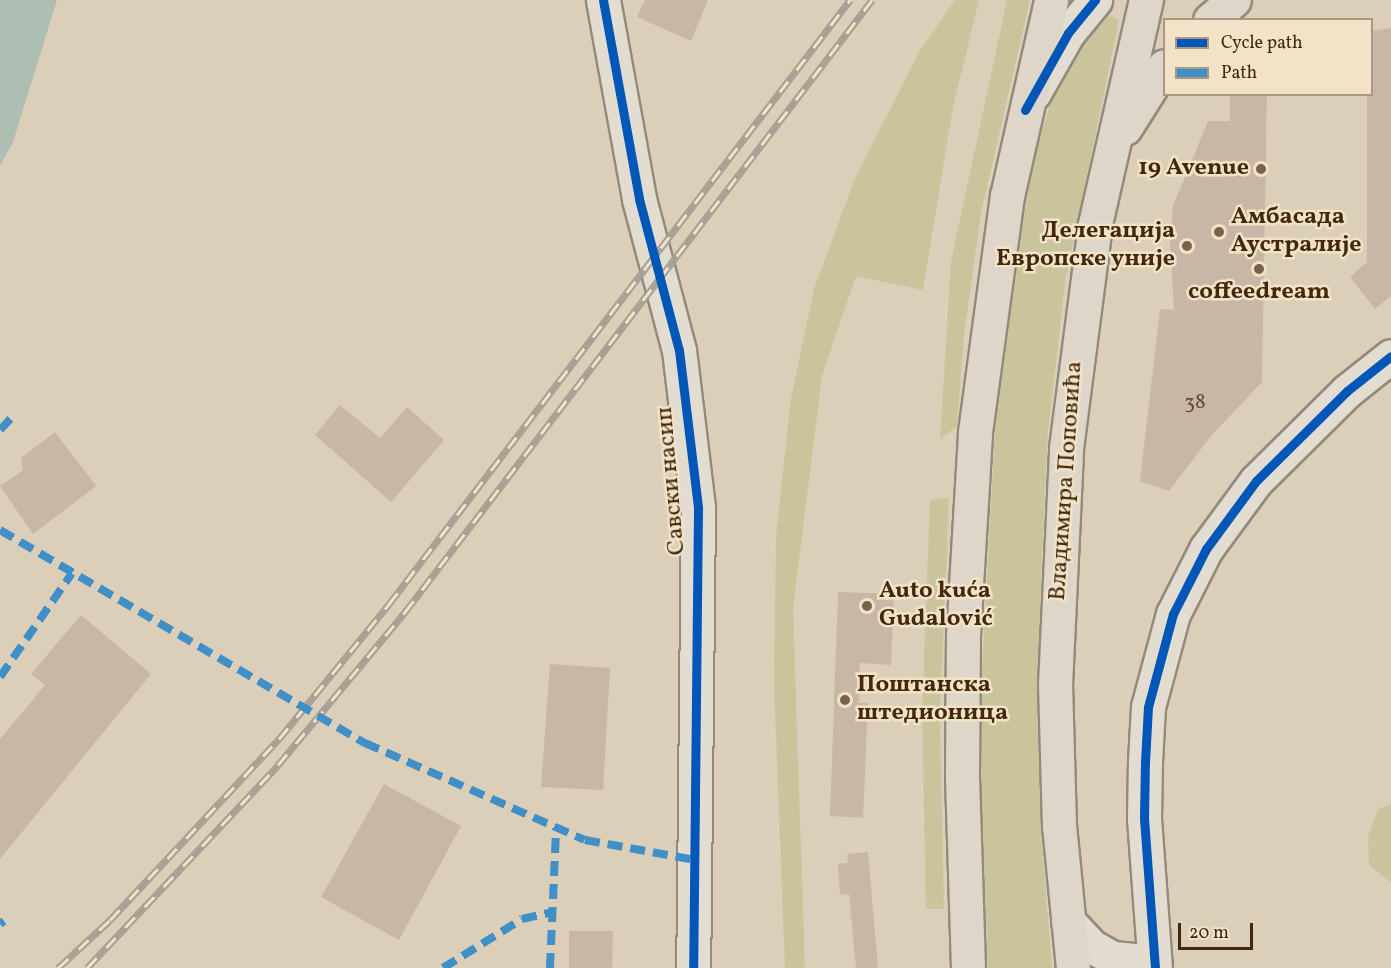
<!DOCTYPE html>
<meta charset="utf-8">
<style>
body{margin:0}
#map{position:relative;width:1391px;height:968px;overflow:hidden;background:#dbcfb9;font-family:Vollkorn,serif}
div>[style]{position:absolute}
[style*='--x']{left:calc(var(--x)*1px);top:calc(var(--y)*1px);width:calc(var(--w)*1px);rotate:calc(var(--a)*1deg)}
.green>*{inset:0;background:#cac49c}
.water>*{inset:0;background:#aebeb3}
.building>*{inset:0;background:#c8b7a7}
.roads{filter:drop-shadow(2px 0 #958a7a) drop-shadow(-2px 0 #958a7a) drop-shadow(0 2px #958a7a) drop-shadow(0 -2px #958a7a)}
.minor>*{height:33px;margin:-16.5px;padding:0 16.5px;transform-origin:16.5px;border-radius:16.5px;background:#e3dcd1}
.major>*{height:33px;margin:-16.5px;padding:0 16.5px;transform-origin:16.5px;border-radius:16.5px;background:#ded6c9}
.rail>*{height:7px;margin-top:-3.5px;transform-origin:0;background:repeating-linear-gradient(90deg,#f1e2c8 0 14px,#a59f94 0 28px);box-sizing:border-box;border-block:2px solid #a59f94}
.quiet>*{height:8px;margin-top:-4px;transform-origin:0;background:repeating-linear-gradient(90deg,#408fc7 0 15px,transparent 0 23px)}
.cycleway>*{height:9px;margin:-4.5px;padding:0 4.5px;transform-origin:4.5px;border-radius:4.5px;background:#0057b8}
.dots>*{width:16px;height:16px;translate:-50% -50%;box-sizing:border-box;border:3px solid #f1e2c8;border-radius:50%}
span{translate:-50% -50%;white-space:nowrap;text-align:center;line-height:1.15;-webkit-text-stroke:5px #f1e2c8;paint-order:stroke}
.number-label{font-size:21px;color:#644c34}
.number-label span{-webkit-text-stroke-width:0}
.poi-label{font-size:24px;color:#43280e;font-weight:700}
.right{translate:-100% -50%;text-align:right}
.left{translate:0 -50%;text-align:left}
.street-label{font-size:24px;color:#43280e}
.legend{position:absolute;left:1163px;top:18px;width:210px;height:78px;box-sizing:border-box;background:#f1e2c8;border:2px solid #ab987e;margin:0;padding:8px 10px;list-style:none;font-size:18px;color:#43280e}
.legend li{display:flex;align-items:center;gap:12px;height:30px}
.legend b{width:30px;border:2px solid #ab987e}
.scale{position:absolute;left:1178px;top:923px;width:75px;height:27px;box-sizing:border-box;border:3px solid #43280e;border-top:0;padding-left:8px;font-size:18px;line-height:21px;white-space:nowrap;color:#43280e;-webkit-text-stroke:4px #f1e2c8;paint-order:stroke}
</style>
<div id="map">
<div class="green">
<i style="clip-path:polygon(955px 0,979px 0,953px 107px,923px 290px,856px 276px,822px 376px,793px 608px,805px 968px,785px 968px,774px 685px,776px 536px,791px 398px,814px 289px,854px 181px,919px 52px)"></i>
<i style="clip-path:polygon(1007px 0,1030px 0,981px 213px,964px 335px,957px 426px,940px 439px,951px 261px)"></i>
<i style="clip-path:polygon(1101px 12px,1119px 20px,1065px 282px,1048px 433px,1042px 551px,1038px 692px,1041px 833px,1052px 968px,988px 968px,982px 835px,981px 686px,995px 430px,1013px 275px,1036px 149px,1059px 76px)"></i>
<i style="clip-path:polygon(949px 497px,940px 714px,944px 909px,926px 909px,922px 712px,930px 500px)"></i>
<i style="clip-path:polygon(1391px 804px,1391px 882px,1369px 865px,1368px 836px,1378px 809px)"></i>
</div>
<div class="water">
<i style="clip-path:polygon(0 0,57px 0,13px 142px,0 166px)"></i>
</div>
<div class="building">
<i style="clip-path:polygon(645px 0,708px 0,691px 41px,637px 17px)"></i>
<i style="clip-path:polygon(1391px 28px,1391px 296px,1375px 309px,1350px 277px,1367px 262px,1367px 94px,1371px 94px,1371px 31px)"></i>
<i style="clip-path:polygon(1230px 95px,1267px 95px,1262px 382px,1211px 436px,1169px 491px,1140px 481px,1160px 309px,1174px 310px,1170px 242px,1173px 206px,1208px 121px,1230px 121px)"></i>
<i style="clip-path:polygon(340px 405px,380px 438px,407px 407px,444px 440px,391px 502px,315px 435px)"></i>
<i style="clip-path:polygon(55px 432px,96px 486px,33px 534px,0 486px,23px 470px,21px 458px)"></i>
<i style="clip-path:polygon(838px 592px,894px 594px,891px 665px,860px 663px,859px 703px,868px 703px,863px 818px,830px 816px)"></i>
<i style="clip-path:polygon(81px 615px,151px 674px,0 859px,0 739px,45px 685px,31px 674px)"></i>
<i style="clip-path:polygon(550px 664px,610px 668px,603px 790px,541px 787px)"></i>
<i style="clip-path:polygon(384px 784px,461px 826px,399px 940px,321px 897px)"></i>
<i style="clip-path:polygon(868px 852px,878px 968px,856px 968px,849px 894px,840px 895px,838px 864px,848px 863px,847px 854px)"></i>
<i style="clip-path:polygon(569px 931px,613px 931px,612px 968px,569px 968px)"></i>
</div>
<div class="roads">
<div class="minor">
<i style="--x:603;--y:0;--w:202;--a:79.7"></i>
<i style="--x:639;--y:199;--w:156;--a:75.2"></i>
<i style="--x:679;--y:350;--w:159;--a:83.1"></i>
<i style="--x:698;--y:508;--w:460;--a:90.6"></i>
<i style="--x:1034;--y:93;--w:69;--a:-60.5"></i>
<i style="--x:1068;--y:33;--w:43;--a:-50.7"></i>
<i style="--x:1068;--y:921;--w:34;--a:47"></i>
<i style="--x:1091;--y:946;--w:25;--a:29"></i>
<i style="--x:1113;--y:958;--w:41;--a:5.6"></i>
<i style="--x:1155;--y:968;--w:150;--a:-94.2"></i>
<i style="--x:1144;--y:818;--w:56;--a:-89"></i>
<i style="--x:1145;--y:762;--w:55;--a:-86.9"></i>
<i style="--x:1148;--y:707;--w:96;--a:-75"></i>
<i style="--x:1173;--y:614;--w:73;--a:-63.1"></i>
<i style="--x:1206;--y:549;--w:84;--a:-53.7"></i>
<i style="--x:1256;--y:481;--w:128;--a:-44.7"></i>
<i style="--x:1347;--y:391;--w:56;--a:-38.5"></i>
</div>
<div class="major">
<i style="--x:1210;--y:20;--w:31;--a:-40"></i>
<i style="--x:1125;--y:128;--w:73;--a:-57.8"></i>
<i style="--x:968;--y:968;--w:192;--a:-91.8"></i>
<i style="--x:962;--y:776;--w:140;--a:-89.6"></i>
<i style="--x:963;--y:636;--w:204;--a:-86.6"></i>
<i style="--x:975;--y:432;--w:238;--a:-82.3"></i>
<i style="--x:1007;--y:196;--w:201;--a:-77.3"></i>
<i style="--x:1073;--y:968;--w:143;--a:-95.6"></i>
<i style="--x:1059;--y:826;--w:141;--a:-91.6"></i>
<i style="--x:1055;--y:685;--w:237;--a:-87.3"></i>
<i style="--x:1066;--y:448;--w:226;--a:-82.6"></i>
<i style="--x:1095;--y:224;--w:230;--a:-77.2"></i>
</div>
</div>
<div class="rail">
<i style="--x:58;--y:968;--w:71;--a:-42.7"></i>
<i style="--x:110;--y:920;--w:248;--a:-47"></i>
<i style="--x:279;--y:739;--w:174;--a:-50.8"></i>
<i style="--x:389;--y:604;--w:760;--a:-52.65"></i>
<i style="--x:87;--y:968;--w:279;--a:-46.7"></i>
<i style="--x:278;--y:765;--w:199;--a:-50.3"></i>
<i style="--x:405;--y:612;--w:770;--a:-52.65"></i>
</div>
<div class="quiet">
<i style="--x:0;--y:430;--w:18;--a:-47"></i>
<i style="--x:0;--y:530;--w:423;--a:30.3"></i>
<i style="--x:365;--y:743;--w:240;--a:23.8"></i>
<i style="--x:585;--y:840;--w:112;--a:10.3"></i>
<i style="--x:0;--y:677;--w:126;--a:-55.3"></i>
<i style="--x:0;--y:924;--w:5;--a:-37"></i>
<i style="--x:443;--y:968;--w:93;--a:-31.8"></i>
<i style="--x:522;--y:919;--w:31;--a:-13"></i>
<i style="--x:550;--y:968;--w:140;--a:-87.5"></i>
</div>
<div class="cycleway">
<i style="--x:603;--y:0;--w:202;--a:79.7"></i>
<i style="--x:639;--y:199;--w:156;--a:75.2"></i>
<i style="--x:679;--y:350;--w:159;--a:83.1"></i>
<i style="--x:698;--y:508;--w:460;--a:90.6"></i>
<i style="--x:1025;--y:110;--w:88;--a:-60.8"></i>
<i style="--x:1068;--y:33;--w:43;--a:-50.7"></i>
<i style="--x:1155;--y:968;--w:150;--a:-94.2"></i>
<i style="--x:1144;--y:818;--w:56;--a:-89"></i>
<i style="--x:1145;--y:762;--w:55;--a:-86.9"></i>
<i style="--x:1148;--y:707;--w:96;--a:-75"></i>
<i style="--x:1173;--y:614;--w:73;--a:-63.1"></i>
<i style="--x:1206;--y:549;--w:84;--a:-53.7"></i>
<i style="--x:1256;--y:481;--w:128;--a:-44.7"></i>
<i style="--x:1347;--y:391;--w:56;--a:-38.5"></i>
</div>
<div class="dots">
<i style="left:1261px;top:169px;background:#78624a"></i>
<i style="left:1219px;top:232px;background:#78624a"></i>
<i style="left:1187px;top:246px;background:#78624a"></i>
<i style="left:1259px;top:269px;background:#78624a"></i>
<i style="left:867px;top:606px;background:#78624a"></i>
<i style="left:845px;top:700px;background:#78624a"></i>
</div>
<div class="number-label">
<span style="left:1195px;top:403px">38</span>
</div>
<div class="poi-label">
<span class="right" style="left:1249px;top:169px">19 Avenue</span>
<span class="left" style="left:1231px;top:232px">Амбасада<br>Аустралије</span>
<span class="right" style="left:1175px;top:246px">Делегација<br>Европске уније</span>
<span style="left:1259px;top:293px">coffeedream</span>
<span class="left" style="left:879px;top:606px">Auto kuća<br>Gudalović</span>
<span class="left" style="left:857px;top:700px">Поштанска<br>штедионица</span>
</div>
<div class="street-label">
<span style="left:672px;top:481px;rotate:-95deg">Савски насип</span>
<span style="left:1067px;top:481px;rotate:-86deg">Владимира Поповића</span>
</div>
<ul class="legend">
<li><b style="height:8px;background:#0057b8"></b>Cycle path</li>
<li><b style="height:8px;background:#408fc7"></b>Path</li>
</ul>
<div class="scale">20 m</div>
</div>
